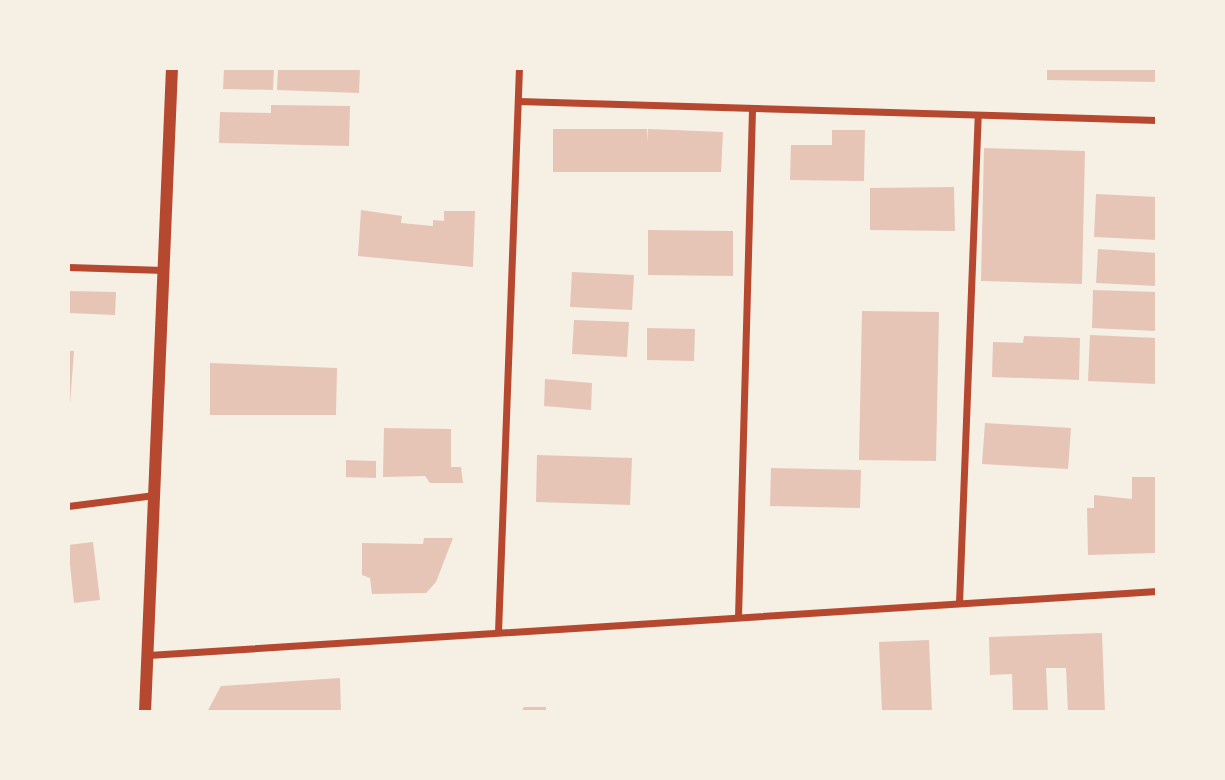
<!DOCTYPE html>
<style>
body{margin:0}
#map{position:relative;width:1225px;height:780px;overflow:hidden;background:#f6efe4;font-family:Manrope,sans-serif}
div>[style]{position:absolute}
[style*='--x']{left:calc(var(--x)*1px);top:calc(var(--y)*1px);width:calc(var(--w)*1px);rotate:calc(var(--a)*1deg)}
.building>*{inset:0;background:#e6c5b7}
.minor>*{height:7px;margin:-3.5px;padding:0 3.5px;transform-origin:3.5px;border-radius:3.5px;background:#b5482f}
.tertiary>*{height:12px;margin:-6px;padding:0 6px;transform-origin:6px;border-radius:6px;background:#b5482f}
span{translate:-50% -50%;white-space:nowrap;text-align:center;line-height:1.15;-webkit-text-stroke:5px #f6efe4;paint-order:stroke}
.frame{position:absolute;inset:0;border:70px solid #f6efe4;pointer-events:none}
</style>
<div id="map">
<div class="building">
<i style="clip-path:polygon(224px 68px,274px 68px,273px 90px,223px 89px)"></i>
<i style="clip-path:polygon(278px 68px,360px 68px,359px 93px,277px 90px)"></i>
<i style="clip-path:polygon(1047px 68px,1157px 68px,1157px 82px,1047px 80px)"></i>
<i style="clip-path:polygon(271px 105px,350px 106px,349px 146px,219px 143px,220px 112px,271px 113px)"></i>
<i style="clip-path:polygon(553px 129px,647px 129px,648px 142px,648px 129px,723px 132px,721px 172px,553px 172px)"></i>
<i style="clip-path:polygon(832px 130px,865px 130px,864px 181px,790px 180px,791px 145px,832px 145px)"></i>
<i style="clip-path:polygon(984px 148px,1085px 151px,1082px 284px,981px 281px)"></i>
<i style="clip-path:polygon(954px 187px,955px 231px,870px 230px,870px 188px)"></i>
<i style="clip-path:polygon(1096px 194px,1157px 197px,1157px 240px,1094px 237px)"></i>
<i style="clip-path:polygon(361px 210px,402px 216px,401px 223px,433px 226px,433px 220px,444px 221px,444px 211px,475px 211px,473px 267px,358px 256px)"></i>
<i style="clip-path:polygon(648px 230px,733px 231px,733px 276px,648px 275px)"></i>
<i style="clip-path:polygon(1098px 249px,1157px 253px,1157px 286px,1096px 283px)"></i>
<i style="clip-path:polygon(572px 272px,634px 275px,632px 310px,570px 307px)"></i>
<i style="clip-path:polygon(1093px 290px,1157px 292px,1156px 331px,1092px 328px)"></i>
<i style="clip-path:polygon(68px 291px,116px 292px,115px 315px,68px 313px)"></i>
<i style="clip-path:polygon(862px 311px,939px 312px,936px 461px,859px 460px)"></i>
<i style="clip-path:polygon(574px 320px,629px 322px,627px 357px,572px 354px)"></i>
<i style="clip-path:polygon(647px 328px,695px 329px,694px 361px,647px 360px)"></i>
<i style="clip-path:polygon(1090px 335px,1157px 338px,1157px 384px,1088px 381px)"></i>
<i style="clip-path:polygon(1024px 336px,1080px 338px,1079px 380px,992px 377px,993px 342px,1023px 343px)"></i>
<i style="clip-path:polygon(68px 351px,74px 351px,70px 404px,68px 404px)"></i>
<i style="clip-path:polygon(210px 363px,337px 368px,336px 415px,210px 415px)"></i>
<i style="clip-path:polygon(545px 379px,592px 383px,591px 410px,544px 406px)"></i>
<i style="clip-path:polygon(985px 423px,1071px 428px,1068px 469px,982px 464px)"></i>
<i style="clip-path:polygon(384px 428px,451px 429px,451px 467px,461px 467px,463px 483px,430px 483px,425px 476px,383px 477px)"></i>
<i style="clip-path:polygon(537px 455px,632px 458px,630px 505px,536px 502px)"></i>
<i style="clip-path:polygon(346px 460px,376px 461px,376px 478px,346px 477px)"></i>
<i style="clip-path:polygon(771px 468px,861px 470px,860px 508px,770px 506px)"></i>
<i style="clip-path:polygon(1132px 477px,1157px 477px,1157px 553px,1088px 555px,1087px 508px,1094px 508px,1094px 495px,1132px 499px)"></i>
<i style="clip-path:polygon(424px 538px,453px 538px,436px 582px,426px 593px,372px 594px,370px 578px,362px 575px,362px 543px,423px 544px)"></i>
<i style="clip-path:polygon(93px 542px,100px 600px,74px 603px,68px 545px)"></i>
<i style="clip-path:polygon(1102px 633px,1105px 712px,1068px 712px,1066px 668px,1046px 668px,1048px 712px,1013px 712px,1012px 674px,990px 675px,989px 637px)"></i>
<i style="clip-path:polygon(929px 640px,932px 712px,882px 712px,879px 642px)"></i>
<i style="clip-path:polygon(340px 678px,341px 712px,207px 712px,221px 686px)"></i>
<i style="clip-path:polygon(524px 707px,546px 707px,546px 712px,521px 712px)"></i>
</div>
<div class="minor">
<i style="--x:518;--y:101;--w:639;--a:1.7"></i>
<i style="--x:68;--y:267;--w:96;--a:1.8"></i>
<i style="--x:68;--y:506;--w:87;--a:-7.3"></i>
<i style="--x:959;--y:603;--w:488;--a:-87.8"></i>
<i style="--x:738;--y:617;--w:509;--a:-88.42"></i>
<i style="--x:498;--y:632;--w:564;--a:-87.87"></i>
<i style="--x:148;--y:655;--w:1011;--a:-3.63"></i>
</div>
<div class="tertiary">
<i style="--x:145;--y:712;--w:645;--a:-87.6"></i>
</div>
<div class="frame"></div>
</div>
